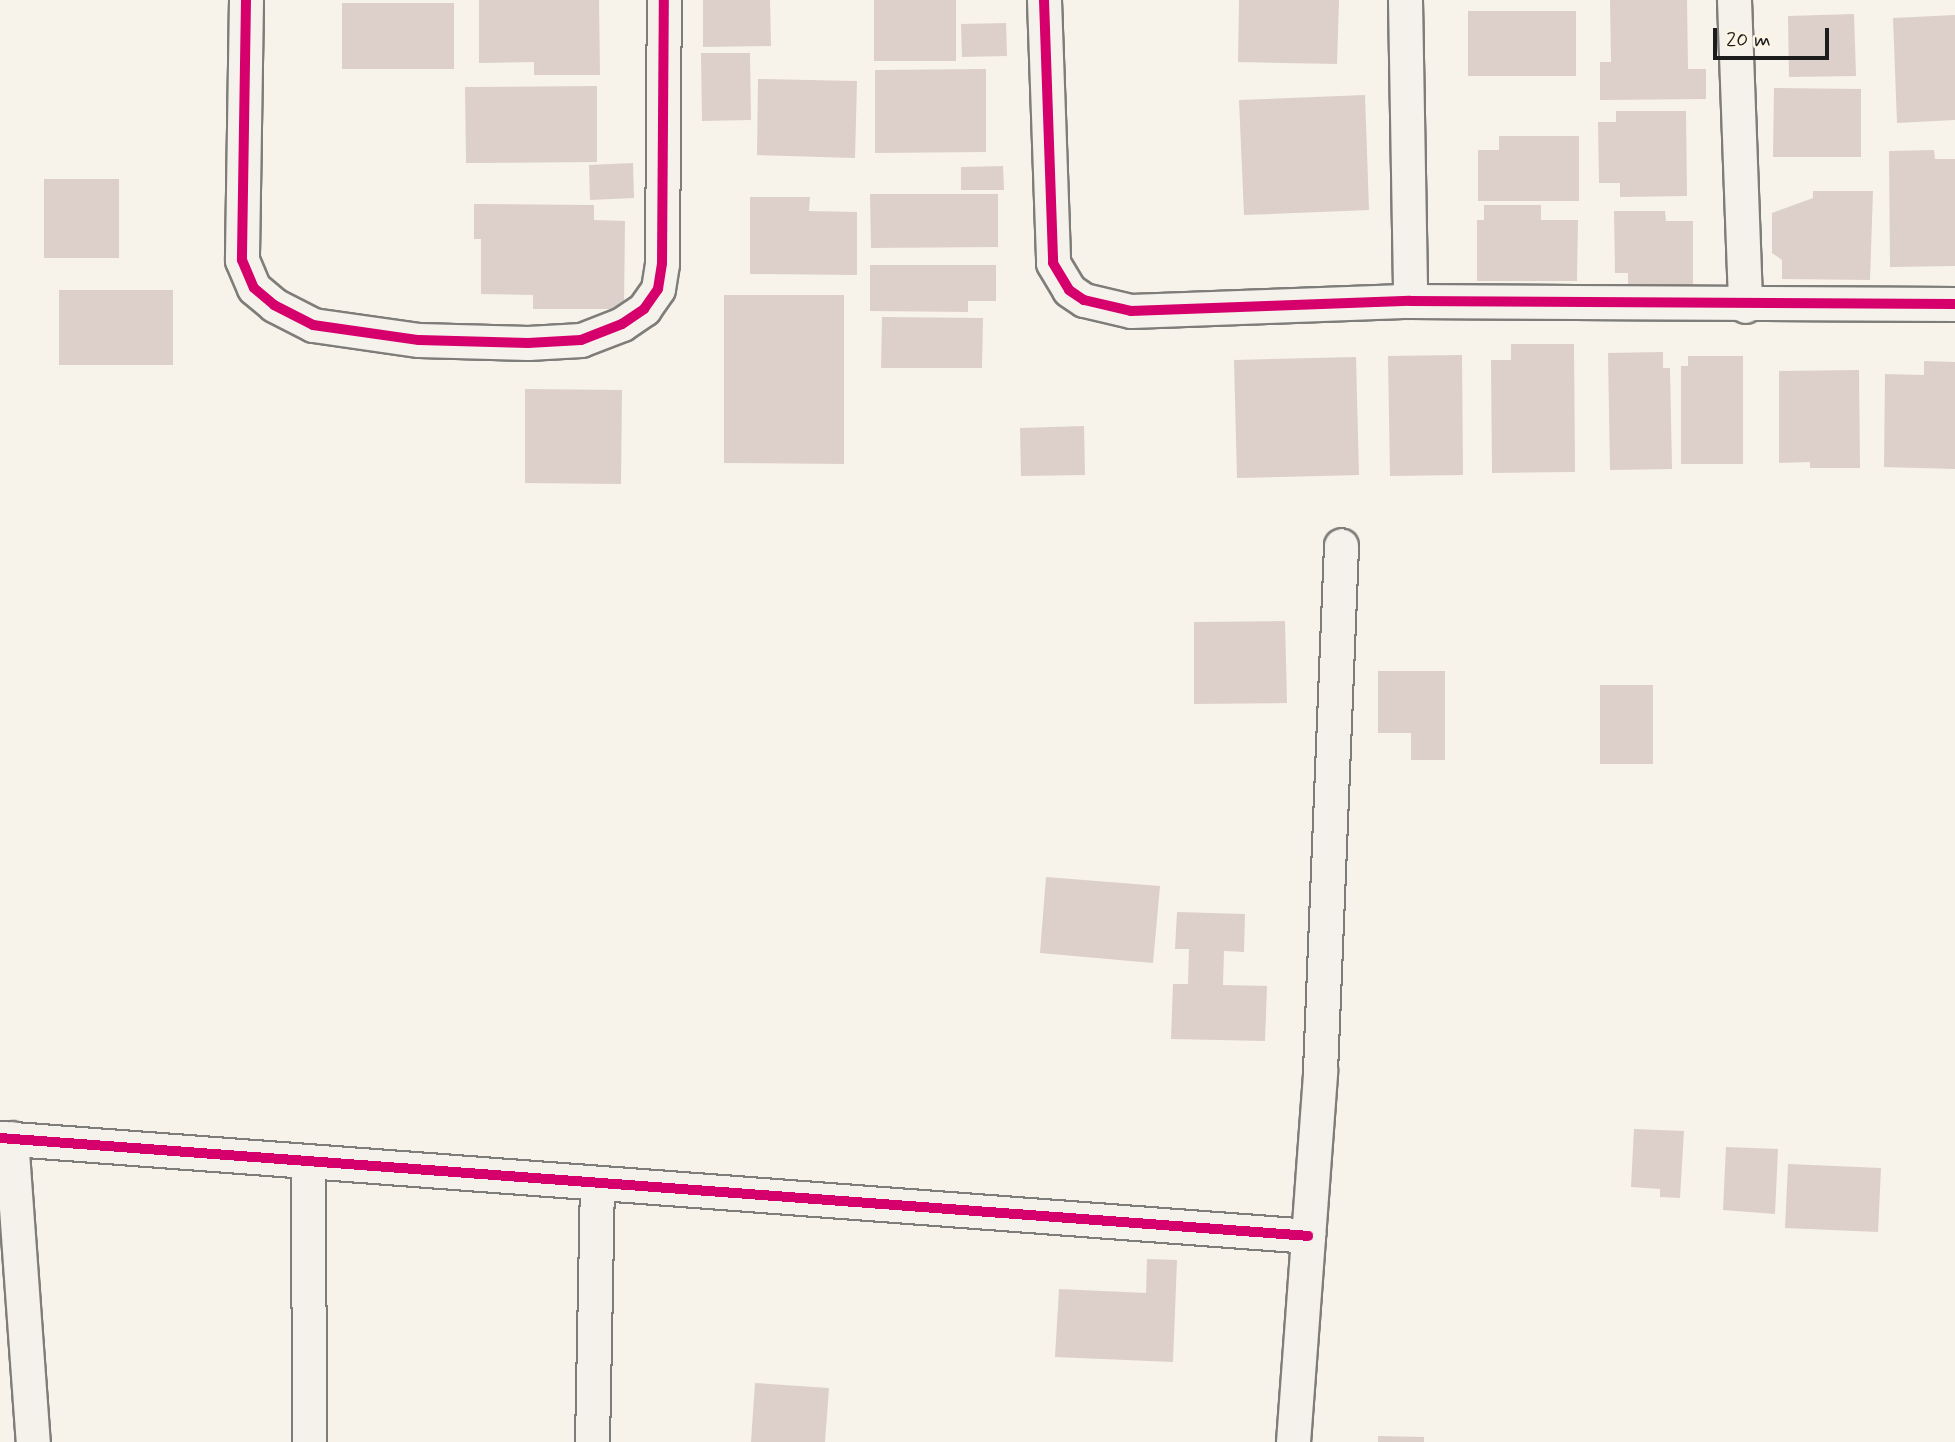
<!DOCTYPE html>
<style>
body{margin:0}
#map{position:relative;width:1955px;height:1442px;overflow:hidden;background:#f7f3ea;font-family:Mynerve,sans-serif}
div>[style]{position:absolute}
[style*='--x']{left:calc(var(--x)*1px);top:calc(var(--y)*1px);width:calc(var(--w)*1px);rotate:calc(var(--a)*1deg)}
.building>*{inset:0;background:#ddd0ca}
.roads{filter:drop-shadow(2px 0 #7f7d79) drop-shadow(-2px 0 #7f7d79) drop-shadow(0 2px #7f7d79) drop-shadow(0 -2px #7f7d79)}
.street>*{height:33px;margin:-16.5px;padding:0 16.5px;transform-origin:16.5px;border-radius:16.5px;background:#f5f2ec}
.cycleway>*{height:10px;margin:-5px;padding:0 5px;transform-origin:5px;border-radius:5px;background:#d6006c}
span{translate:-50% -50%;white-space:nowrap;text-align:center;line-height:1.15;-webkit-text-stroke:5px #fcf5e5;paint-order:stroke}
.scale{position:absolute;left:1713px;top:28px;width:116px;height:32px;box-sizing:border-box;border:4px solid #1c1c1c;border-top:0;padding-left:9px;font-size:21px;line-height:24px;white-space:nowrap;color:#1c1c1c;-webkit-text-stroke:5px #fcf5e5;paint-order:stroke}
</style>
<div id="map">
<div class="building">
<i style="clip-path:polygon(479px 0,599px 0,600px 75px,534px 75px,534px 62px,479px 63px)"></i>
<i style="clip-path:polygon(703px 0,770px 0,771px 46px,703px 47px)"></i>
<i style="clip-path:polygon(874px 0,956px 0,956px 61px,874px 61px)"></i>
<i style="clip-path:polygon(1239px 0,1339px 0,1337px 64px,1238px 62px)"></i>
<i style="clip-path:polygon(1610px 0,1687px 0,1688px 69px,1706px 69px,1706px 99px,1600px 100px,1600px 62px,1611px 62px)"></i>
<i style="clip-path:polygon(342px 3px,454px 3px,454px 69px,342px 69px)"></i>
<i style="clip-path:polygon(1468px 11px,1576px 11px,1576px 76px,1468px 76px)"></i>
<i style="clip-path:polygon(1854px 14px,1856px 76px,1789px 77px,1788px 16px)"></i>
<i style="clip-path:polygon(1955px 15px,1955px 120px,1897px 123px,1893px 18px)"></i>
<i style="clip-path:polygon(1006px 23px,1007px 56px,962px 57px,961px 24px)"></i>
<i style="clip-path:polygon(701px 53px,750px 53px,751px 120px,702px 121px)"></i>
<i style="clip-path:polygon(986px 69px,986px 152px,875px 153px,875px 70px)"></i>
<i style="clip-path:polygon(758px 79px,857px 81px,855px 158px,757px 155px)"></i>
<i style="clip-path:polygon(597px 86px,597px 162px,466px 163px,465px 87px)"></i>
<i style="clip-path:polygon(1774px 88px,1861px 89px,1861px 157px,1773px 157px)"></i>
<i style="clip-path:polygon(1365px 95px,1369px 210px,1244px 215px,1239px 100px)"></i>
<i style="clip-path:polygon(1616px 111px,1686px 111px,1687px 196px,1620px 197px,1620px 183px,1599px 183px,1598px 122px,1616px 122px)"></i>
<i style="clip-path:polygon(1499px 136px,1579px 136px,1579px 201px,1478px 201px,1478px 150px,1499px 150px)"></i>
<i style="clip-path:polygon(1934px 150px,1935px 159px,1955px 159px,1955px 266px,1890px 267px,1889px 151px)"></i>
<i style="clip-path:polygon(633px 163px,634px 198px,590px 200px,589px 165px)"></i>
<i style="clip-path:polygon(1003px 166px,1004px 190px,961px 190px,961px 167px)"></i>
<i style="clip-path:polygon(44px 179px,119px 179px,119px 258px,44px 258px)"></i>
<i style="clip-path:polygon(1813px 191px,1873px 191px,1870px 280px,1782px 279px,1782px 260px,1772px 253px,1772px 213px,1813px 198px)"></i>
<i style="clip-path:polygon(870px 194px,998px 194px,998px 247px,871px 248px)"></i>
<i style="clip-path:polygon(750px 197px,810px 197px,809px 211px,857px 212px,857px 275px,750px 274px)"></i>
<i style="clip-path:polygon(474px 204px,594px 205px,594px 220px,625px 221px,624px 309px,533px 309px,533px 295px,481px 294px,481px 239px,474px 239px)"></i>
<i style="clip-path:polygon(1484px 205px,1541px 205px,1541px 220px,1578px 220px,1577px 281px,1477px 281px,1477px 220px,1484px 220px)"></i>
<i style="clip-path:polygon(1614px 211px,1665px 211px,1666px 221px,1693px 221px,1693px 285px,1628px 286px,1628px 273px,1615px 273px)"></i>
<i style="clip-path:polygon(870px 265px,996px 265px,996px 301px,968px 301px,968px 312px,870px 311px)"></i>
<i style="clip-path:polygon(59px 290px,173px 290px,173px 365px,59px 365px)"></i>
<i style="clip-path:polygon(724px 295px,844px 295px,844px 464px,724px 463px)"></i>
<i style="clip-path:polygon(882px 317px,983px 318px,982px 368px,881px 368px)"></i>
<i style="clip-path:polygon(1511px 344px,1574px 344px,1575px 472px,1492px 473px,1491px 360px,1511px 360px)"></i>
<i style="clip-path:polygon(1663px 352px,1663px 368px,1670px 368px,1672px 469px,1610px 470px,1608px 353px)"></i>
<i style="clip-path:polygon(1462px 355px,1463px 475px,1390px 476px,1388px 356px)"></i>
<i style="clip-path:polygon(1688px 356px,1743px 356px,1743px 464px,1681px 464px,1681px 366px,1688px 366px)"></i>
<i style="clip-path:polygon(1356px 357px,1359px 475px,1237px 478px,1234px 360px)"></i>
<i style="clip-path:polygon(1924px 361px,1955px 362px,1955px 469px,1884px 467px,1885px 374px,1924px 375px)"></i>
<i style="clip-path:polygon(1859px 370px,1860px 468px,1810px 468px,1810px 462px,1779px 463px,1779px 371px)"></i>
<i style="clip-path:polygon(525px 389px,622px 390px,621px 484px,525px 483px)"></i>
<i style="clip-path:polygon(1084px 426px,1085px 475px,1021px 476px,1020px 428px)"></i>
<i style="clip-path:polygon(1285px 621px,1287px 703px,1194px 704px,1194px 622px)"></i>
<i style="clip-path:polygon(1378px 671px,1445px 671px,1445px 760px,1411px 760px,1411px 733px,1378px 733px)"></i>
<i style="clip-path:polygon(1600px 685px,1653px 685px,1653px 764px,1600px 764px)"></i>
<i style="clip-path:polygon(1046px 877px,1160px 886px,1153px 963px,1040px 953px)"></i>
<i style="clip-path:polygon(1177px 912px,1245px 914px,1244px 952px,1224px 951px,1223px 985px,1267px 986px,1265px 1041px,1171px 1039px,1173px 984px,1188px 984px,1189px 949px,1175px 949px)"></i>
<i style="clip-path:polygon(1634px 1129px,1684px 1131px,1680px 1198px,1660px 1197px,1660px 1189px,1631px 1187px)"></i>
<i style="clip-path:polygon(1726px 1147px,1778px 1149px,1775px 1214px,1723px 1210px)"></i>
<i style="clip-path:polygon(1788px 1164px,1881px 1168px,1878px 1232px,1785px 1228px)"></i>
<i style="clip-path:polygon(1147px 1259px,1177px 1260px,1173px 1362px,1055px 1357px,1059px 1289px,1146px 1293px)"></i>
<i style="clip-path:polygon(755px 1383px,829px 1388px,825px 1442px,751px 1442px)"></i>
<i style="clip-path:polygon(1378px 1436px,1424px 1437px,1424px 1442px,1378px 1442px)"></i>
</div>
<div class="roads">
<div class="street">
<i style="--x:246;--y:0;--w:260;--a:90.9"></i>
<i style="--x:242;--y:260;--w:30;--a:67"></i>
<i style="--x:254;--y:288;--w:26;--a:40"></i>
<i style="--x:274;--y:305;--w:44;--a:27.1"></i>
<i style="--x:313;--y:325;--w:107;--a:8.1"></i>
<i style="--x:419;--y:340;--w:109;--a:1.6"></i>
<i style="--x:528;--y:343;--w:53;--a:-3.2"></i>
<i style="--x:581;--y:340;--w:44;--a:-21.3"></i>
<i style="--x:622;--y:324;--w:27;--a:-34"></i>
<i style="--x:644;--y:309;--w:24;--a:-55"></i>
<i style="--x:658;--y:289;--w:26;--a:-81"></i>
<i style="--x:662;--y:263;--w:263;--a:-89.6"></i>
<i style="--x:1044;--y:0;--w:263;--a:88"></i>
<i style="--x:1053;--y:263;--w:31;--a:59"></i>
<i style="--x:1069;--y:290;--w:18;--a:34"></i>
<i style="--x:1084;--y:300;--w:48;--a:13.2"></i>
<i style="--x:1131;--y:311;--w:279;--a:-2.1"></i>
<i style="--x:1410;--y:301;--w:545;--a:0.32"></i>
<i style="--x:1405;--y:0;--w:301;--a:89"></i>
<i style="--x:1734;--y:0;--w:306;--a:87.9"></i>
<i style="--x:0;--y:1138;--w:1312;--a:4.28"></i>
<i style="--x:11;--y:1138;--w:305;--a:85.9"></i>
<i style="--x:308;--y:1161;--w:281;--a:89.8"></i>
<i style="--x:592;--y:1442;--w:259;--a:-88.9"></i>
<i style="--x:1293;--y:1442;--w:372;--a:-85.8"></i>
<i style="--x:1320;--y:1071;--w:526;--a:-87.71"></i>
</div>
</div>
<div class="cycleway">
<i style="--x:246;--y:0;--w:260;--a:90.9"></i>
<i style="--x:242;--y:260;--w:30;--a:67"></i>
<i style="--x:254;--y:288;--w:26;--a:40"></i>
<i style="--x:274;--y:305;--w:44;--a:27.1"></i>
<i style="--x:313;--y:325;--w:107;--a:8.1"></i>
<i style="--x:419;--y:340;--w:109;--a:1.6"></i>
<i style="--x:528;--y:343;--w:53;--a:-3.2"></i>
<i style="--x:581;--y:340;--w:44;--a:-21.3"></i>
<i style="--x:622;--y:324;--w:27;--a:-34"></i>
<i style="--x:644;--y:309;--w:24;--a:-55"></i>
<i style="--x:658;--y:289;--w:26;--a:-81"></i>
<i style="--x:662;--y:263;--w:263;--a:-89.6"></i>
<i style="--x:1044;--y:0;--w:263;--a:88"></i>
<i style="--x:1053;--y:263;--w:31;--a:59"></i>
<i style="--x:1069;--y:290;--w:18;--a:34"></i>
<i style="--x:1084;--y:300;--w:48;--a:13.2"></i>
<i style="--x:1131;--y:311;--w:279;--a:-2.1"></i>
<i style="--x:1410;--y:301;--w:545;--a:0.32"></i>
<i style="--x:0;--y:1138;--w:1312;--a:4.28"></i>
</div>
<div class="scale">20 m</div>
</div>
